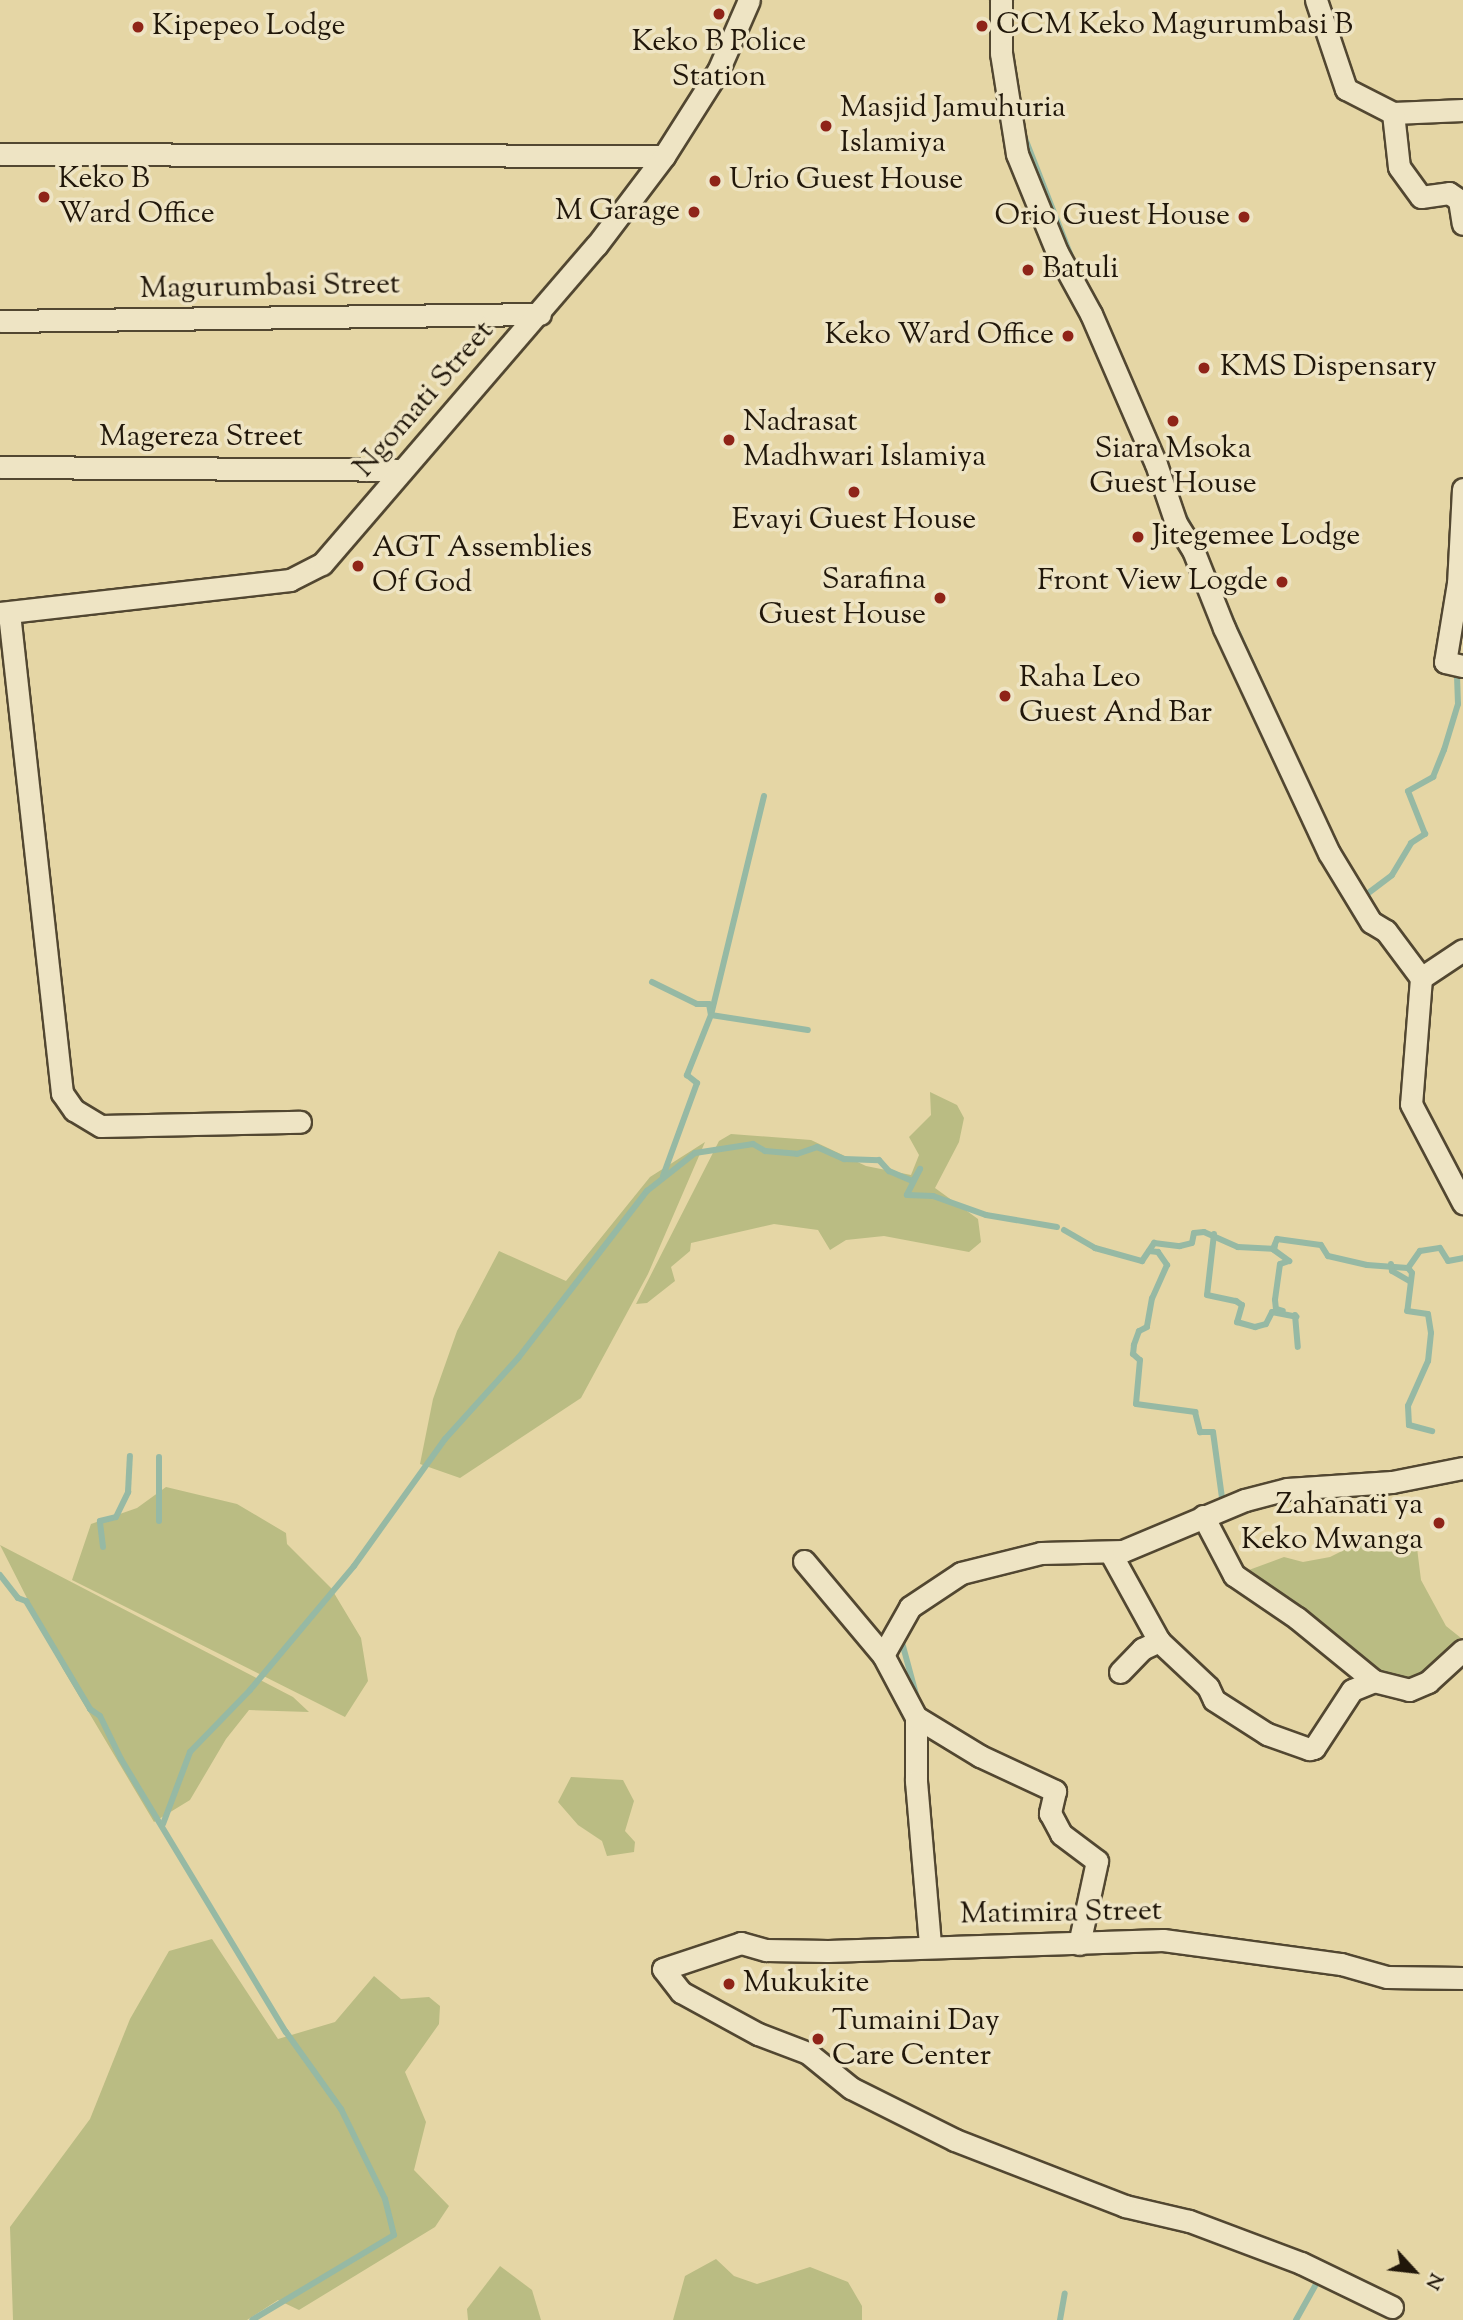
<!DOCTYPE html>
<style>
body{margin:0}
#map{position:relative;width:1463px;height:2320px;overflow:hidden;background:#e5d6a5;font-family:"Sorts Mill Goudy",serif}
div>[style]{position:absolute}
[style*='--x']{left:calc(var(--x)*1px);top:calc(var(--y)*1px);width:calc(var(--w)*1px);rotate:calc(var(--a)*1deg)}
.green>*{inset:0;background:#babc83}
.stream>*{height:6px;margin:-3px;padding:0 3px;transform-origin:3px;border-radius:3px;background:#96b9a4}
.roads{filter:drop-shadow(2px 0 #524731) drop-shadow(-2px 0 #524731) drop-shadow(0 2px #524731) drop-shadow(0 -2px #524731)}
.street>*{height:21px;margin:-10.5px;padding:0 10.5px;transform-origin:10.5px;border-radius:10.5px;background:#eee4c4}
.dots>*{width:19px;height:19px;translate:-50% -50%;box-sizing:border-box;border:4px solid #eee4c4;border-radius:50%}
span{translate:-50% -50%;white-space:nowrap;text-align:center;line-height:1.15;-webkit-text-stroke:7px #eee4c4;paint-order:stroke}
.poi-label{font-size:30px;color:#21170a}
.left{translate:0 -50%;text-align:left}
.right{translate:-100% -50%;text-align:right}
.street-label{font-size:30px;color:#21170a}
.north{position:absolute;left:1379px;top:2236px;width:70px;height:70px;-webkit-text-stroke:5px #eee4c4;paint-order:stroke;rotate:117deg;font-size:19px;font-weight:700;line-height:28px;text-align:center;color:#21170a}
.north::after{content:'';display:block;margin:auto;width:24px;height:32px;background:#21170a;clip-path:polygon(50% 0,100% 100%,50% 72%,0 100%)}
</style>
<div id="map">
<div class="green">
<i style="clip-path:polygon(930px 1092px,957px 1105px,964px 1118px,959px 1142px,935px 1188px,978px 1219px,981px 1242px,969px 1252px,884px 1236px,846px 1240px,830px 1250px,818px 1230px,774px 1224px,691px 1243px,690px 1251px,671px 1267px,675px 1281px,647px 1303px,636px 1304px,719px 1141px,731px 1134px,811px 1140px,866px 1166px,911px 1175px,919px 1155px,909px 1137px,931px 1115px)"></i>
<i style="clip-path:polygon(705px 1142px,648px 1274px,581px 1398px,460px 1478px,420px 1464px,433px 1399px,457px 1331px,499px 1251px,566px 1281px,650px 1177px)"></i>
<i style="clip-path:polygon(166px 1487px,237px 1504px,286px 1533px,287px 1544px,331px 1588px,361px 1638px,368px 1681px,345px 1717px,72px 1580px,91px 1524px,137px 1508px)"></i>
<i style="clip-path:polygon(1416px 1540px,1421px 1580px,1446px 1626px,1461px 1638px,1451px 1657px,1413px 1683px,1376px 1675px,1238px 1574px,1284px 1557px,1303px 1562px,1330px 1557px,1358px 1543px)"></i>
<i style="clip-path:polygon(0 1545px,293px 1697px,309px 1712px,249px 1710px,226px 1739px,190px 1800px,154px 1822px,63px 1669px)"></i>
<i style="clip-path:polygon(571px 1777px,623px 1780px,634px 1801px,625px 1831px,635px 1842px,634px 1852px,607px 1856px,602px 1841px,578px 1825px,558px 1802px)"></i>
<i style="clip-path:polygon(212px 1939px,278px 2039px,335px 2022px,374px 1976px,401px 1999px,429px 1997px,440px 2006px,439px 2024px,405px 2072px,426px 2122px,414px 2170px,449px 2206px,435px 2227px,299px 2310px,278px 2300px,247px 2320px,13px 2320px,10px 2227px,90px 2119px,130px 2019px,169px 1951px)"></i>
<i style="clip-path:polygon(716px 2259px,734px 2276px,757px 2284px,810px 2267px,848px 2282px,862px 2306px,862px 2320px,673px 2320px,685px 2276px)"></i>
<i style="clip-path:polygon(500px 2266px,532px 2290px,541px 2320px,468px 2320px,467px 2309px)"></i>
</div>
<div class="stream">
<i style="--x:1010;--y:2;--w:48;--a:90"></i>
<i style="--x:1023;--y:133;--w:132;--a:68.7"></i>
<i style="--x:1180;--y:506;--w:28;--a:64"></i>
<i style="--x:1222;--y:598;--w:132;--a:65.4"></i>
<i style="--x:764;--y:796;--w:225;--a:103.6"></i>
<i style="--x:711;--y:1015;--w:98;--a:8.8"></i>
<i style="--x:1331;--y:836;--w:27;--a:62"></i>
<i style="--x:1367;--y:894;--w:31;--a:-37"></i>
<i style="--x:1392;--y:875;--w:37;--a:-59"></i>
<i style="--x:1411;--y:843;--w:17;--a:-33"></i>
<i style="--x:1425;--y:834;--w:46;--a:-111.6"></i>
<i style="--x:1408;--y:791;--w:29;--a:-29"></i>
<i style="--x:1433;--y:777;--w:29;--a:-68"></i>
<i style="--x:1444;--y:750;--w:48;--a:-73.1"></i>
<i style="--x:1458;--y:704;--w:36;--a:-92"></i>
<i style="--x:652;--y:982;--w:50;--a:26.1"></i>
<i style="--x:697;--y:1004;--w:12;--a:0"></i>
<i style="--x:709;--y:1004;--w:11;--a:80"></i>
<i style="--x:711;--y:1015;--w:65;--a:111.8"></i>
<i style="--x:687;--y:1075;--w:13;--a:39"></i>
<i style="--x:697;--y:1083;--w:99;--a:110.1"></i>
<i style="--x:1064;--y:1230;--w:36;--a:30"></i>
<i style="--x:1095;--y:1248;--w:49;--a:15.5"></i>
<i style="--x:1142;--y:1261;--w:22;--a:-56"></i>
<i style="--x:1154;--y:1243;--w:26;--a:7"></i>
<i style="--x:1180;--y:1246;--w:12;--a:-14"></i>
<i style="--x:1192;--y:1243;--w:10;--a:-79"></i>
<i style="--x:1194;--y:1233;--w:10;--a:-6"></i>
<i style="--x:1204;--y:1232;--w:37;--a:24"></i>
<i style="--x:1238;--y:1247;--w:35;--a:3"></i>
<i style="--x:1273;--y:1249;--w:11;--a:-68"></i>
<i style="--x:1277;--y:1239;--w:44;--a:7.8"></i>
<i style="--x:1321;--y:1245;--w:13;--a:58"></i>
<i style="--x:1328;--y:1256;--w:40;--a:13"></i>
<i style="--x:1367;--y:1265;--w:41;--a:4.2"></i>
<i style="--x:1408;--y:1268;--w:21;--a:-55"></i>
<i style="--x:1420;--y:1251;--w:20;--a:-9"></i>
<i style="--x:1440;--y:1248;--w:15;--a:58"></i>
<i style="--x:1448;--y:1261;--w:15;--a:-11"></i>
<i style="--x:1214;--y:1234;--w:61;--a:96.5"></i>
<i style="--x:1207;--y:1295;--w:30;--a:12"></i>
<i style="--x:1236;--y:1301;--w:7;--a:34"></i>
<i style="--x:1242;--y:1305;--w:18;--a:106"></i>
<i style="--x:1237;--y:1322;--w:19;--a:16"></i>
<i style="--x:1255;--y:1327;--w:11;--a:-15"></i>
<i style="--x:1266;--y:1324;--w:13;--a:-63"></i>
<i style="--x:1272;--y:1312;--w:25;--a:11"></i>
<i style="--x:1275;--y:1245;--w:5;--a:101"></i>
<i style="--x:1274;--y:1250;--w:19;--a:36"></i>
<i style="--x:1289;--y:1261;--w:9;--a:162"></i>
<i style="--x:1280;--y:1264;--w:36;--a:98"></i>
<i style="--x:1275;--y:1300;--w:9;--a:84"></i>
<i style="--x:1276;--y:1309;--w:7;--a:16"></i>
<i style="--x:1149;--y:1251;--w:9;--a:6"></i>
<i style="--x:1158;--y:1252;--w:16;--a:55"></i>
<i style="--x:1167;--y:1265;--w:36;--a:114"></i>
<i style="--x:1152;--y:1298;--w:29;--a:100"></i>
<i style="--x:1147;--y:1327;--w:9;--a:153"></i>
<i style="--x:1139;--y:1331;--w:15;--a:110"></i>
<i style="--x:1134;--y:1345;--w:9;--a:96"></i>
<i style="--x:1133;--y:1354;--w:9;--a:41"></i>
<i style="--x:1140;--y:1360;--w:44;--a:95.2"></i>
<i style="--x:1136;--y:1404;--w:60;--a:7.7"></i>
<i style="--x:1195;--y:1412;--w:21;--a:76"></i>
<i style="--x:1200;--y:1432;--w:13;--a:0"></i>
<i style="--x:1213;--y:1432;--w:74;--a:82.2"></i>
<i style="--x:1391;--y:1264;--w:7;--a:82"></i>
<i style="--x:1392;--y:1271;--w:20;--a:30"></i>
<i style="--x:1408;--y:1268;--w:6;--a:51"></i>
<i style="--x:1412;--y:1273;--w:38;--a:97"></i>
<i style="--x:1407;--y:1311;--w:21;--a:8"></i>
<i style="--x:1428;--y:1314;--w:19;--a:81"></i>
<i style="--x:1431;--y:1333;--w:28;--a:96"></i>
<i style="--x:1428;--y:1361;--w:49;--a:114"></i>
<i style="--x:1408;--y:1406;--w:19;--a:87"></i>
<i style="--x:1409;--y:1425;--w:24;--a:15"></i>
<i style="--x:1295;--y:1315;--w:32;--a:85"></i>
<i style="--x:159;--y:1521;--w:64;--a:-90"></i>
<i style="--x:103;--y:1547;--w:26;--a:-97"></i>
<i style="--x:100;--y:1521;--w:16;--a:-14"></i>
<i style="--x:116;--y:1517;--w:28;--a:-64"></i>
<i style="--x:128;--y:1492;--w:36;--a:-87"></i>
<i style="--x:0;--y:1575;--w:29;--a:52"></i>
<i style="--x:18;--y:1598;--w:9;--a:21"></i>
<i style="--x:26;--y:1601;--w:126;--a:59.3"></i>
<i style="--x:90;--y:1709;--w:12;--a:35"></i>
<i style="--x:100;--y:1716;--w:48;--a:64"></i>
<i style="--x:121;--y:1759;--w:319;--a:58.9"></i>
<i style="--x:286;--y:2032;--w:95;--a:54.5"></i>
<i style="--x:341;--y:2109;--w:100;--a:63.9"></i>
<i style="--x:385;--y:2199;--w:37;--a:76"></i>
<i style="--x:394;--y:2235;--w:165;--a:149.1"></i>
<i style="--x:900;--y:1635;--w:65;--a:74.9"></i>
<i style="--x:163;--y:1824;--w:77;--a:-69.4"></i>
<i style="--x:190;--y:1752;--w:86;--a:-45.9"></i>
<i style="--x:250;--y:1690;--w:162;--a:-50"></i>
<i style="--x:354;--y:1566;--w:156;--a:-54.4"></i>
<i style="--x:445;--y:1439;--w:110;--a:-47.9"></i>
<i style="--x:519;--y:1357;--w:210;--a:-52.4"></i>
<i style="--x:647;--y:1191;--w:61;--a:-38.4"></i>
<i style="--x:695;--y:1153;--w:59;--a:-8.8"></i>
<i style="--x:753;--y:1144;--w:14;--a:30"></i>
<i style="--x:765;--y:1151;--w:32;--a:5"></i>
<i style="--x:797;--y:1154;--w:21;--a:-19"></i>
<i style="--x:817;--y:1147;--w:30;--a:24"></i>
<i style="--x:844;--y:1159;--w:35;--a:2"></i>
<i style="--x:879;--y:1160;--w:15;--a:48"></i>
<i style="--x:889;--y:1171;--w:26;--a:23"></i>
<i style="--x:913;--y:1181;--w:14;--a:-60"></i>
<i style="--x:920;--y:1169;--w:29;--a:117"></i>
<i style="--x:907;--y:1195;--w:26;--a:2"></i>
<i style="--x:933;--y:1196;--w:56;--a:19.7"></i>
<i style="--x:986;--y:1215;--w:72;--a:9.6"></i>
<i style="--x:1060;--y:2320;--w:27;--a:-80"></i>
<i style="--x:1296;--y:2320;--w:49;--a:-60.8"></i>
</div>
<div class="roads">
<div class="street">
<i style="--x:1001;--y:0;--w:53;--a:90"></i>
<i style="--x:1001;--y:53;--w:102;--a:81"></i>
<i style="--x:1017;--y:154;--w:106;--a:67.8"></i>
<i style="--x:1057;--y:252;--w:71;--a:61.3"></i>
<i style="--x:1091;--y:314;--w:163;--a:66.6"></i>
<i style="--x:1156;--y:464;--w:62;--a:71.3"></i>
<i style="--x:1176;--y:523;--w:32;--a:58"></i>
<i style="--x:1193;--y:550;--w:84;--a:68.3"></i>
<i style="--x:1224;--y:628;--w:248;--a:65"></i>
<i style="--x:1329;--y:853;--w:81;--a:58.7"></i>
<i style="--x:1371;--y:922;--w:17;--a:31"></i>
<i style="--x:1386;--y:931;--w:59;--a:53.3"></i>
<i style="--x:1421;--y:978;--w:126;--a:94.5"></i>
<i style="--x:1411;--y:1104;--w:112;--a:62.3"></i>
<i style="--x:1316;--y:0;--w:94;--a:71.4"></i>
<i style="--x:1346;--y:89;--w:53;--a:27.1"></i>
<i style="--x:1393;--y:113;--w:70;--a:-2.5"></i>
<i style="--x:1393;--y:113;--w:54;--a:83.7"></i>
<i style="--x:1399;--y:167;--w:37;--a:54"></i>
<i style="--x:1421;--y:197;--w:28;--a:-8"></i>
<i style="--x:1449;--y:193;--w:12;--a:35"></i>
<i style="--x:1459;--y:200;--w:24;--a:81"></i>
<i style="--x:0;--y:154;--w:664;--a:0.17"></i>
<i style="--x:0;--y:321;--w:540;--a:-0.74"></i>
<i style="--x:0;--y:467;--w:402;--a:0.4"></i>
<i style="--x:1463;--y:489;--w:94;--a:93"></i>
<i style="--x:1458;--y:583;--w:80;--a:99.3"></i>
<i style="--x:1445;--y:662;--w:18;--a:13"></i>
<i style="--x:0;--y:613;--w:292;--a:-6.5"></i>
<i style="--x:290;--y:580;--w:36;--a:-27"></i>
<i style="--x:322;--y:564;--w:420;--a:-49.3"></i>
<i style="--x:596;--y:246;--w:113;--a:-52.9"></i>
<i style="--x:664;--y:156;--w:101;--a:-57.6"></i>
<i style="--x:718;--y:71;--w:77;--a:-66.4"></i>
<i style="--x:9;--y:613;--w:483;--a:83.7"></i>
<i style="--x:62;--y:1093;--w:21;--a:55"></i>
<i style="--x:74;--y:1110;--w:31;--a:31"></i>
<i style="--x:101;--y:1126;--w:199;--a:-1.2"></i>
<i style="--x:1421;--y:978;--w:50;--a:-33.7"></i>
<i style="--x:1203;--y:1516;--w:67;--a:62.3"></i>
<i style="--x:1234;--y:1575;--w:76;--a:34.3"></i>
<i style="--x:1297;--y:1618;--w:99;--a:39.3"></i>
<i style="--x:1111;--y:1554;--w:99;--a:61.1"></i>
<i style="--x:804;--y:1561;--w:123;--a:50"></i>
<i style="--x:883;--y:1655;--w:70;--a:62"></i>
<i style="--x:916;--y:1717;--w:64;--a:90"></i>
<i style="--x:916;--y:1781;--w:164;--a:85.1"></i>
<i style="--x:883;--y:1655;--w:55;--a:-60.6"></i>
<i style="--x:910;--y:1607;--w:61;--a:-33.7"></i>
<i style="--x:961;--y:1573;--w:82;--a:-14"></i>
<i style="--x:1041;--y:1553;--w:82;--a:-1.4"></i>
<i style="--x:1123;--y:1551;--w:132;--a:-22.7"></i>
<i style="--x:1245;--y:1500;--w:43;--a:-14.7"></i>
<i style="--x:1287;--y:1489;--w:105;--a:-3.8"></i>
<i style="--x:1392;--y:1482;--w:72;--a:-11.2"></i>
<i style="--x:1120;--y:1672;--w:32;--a:-46"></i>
<i style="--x:1142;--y:1649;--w:19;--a:-25"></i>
<i style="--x:1159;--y:1641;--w:67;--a:43.2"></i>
<i style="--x:1208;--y:1687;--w:14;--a:65"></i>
<i style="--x:1214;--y:1700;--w:63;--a:32.7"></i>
<i style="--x:1267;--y:1734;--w:45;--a:19.7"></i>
<i style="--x:1309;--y:1749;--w:5;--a:-11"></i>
<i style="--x:1314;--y:1748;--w:69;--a:-56.8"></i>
<i style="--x:1352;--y:1690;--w:24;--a:-22"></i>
<i style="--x:1374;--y:1681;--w:36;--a:14"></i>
<i style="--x:1409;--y:1690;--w:21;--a:-23"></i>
<i style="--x:1428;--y:1682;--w:47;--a:-42.4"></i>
<i style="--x:916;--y:1717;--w:75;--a:31.4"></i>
<i style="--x:980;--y:1756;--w:83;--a:25"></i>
<i style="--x:1055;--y:1791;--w:23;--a:103"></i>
<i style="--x:1050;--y:1813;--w:24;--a:62"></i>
<i style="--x:1061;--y:1834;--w:45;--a:36.9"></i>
<i style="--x:1097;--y:1861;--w:85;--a:102.2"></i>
<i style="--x:1392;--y:2307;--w:101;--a:-154.2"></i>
<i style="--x:1301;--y:2263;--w:120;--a:-159.4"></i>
<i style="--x:1189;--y:2221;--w:66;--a:-166.8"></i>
<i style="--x:1125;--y:2206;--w:182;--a:-158.8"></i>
<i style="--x:955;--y:2140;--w:116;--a:-153.4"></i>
<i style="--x:851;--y:2088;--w:55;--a:-140.9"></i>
<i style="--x:808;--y:2053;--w:53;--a:-159.2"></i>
<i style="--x:758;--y:2034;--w:88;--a:-151.4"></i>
<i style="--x:681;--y:1992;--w:29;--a:-128"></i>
<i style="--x:663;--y:1969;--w:82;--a:-18.4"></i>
<i style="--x:741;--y:1943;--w:26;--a:16"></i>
<i style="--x:766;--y:1950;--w:62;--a:0.9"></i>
<i style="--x:828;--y:1951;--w:335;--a:-1.9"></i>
<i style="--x:1163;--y:1940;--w:180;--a:7.7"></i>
<i style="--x:1341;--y:1964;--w:48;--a:15.8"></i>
<i style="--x:1387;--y:1977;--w:76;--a:0.8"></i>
</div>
</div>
<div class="dots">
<i style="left:719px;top:14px;background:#8f2418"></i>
<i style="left:982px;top:26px;background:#8f2418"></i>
<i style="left:138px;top:27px;background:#8f2418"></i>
<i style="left:826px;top:126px;background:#8f2418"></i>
<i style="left:715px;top:181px;background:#8f2418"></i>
<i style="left:44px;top:197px;background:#8f2418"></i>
<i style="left:694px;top:212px;background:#8f2418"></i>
<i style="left:1244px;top:217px;background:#8f2418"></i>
<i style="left:1028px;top:270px;background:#8f2418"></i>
<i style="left:1068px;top:336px;background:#8f2418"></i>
<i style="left:1204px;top:368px;background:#8f2418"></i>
<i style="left:1173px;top:421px;background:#8f2418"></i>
<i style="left:729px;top:440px;background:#8f2418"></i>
<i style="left:854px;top:492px;background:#8f2418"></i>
<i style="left:1138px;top:537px;background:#8f2418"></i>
<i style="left:358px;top:566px;background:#8f2418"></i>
<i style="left:1282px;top:582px;background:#8f2418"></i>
<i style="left:940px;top:598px;background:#8f2418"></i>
<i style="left:1005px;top:696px;background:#8f2418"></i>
<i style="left:1439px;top:1523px;background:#8f2418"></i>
<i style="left:729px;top:1984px;background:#8f2418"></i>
<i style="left:818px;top:2039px;background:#8f2418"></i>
</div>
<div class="poi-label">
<span class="left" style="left:996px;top:26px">CCM Keko Magurumbasi B</span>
<span class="left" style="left:152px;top:27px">Kipepeo Lodge</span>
<span style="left:719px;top:60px">Keko B Police<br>Station</span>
<span class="left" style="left:840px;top:126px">Masjid Jamuhuria<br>Islamiya</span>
<span class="left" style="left:58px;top:197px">Keko B<br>Ward Office</span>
<span class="left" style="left:729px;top:181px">Urio Guest House</span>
<span class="right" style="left:680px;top:212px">M Garage</span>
<span class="right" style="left:1230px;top:217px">Orio Guest House</span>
<span class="left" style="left:1042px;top:270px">Batuli</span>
<span class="right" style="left:1054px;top:336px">Keko Ward Office</span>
<span class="left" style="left:1220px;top:368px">KMS Dispensary</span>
<span class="left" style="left:743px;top:440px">Nadrasat<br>Madhwari Islamiya</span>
<span style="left:1173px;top:467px">Siara Msoka<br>Guest House</span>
<span style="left:854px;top:521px">Evayi Guest House</span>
<span class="left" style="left:1152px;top:537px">Jitegemee Lodge</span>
<span class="left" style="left:372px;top:566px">AGT Assemblies<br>Of God</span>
<span class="right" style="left:926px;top:598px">Sarafina<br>Guest House</span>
<span class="right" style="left:1268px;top:582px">Front View Logde</span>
<span class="left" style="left:1019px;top:696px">Raha Leo<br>Guest And Bar</span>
<span class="right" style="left:1423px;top:1523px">Zahanati ya<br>Keko Mwanga</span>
<span class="left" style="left:743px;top:1984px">Mukukite</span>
<span class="left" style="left:832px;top:2039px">Tumaini Day<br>Care Center</span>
</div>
<div class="street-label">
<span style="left:270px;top:288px;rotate:-1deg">Magurumbasi Street</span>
<span style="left:425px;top:400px;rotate:-49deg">Ngomati Street</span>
<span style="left:201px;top:438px">Magereza Street</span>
<span style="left:1061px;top:1914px;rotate:-1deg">Matimira Street</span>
</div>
<div class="north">N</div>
</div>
